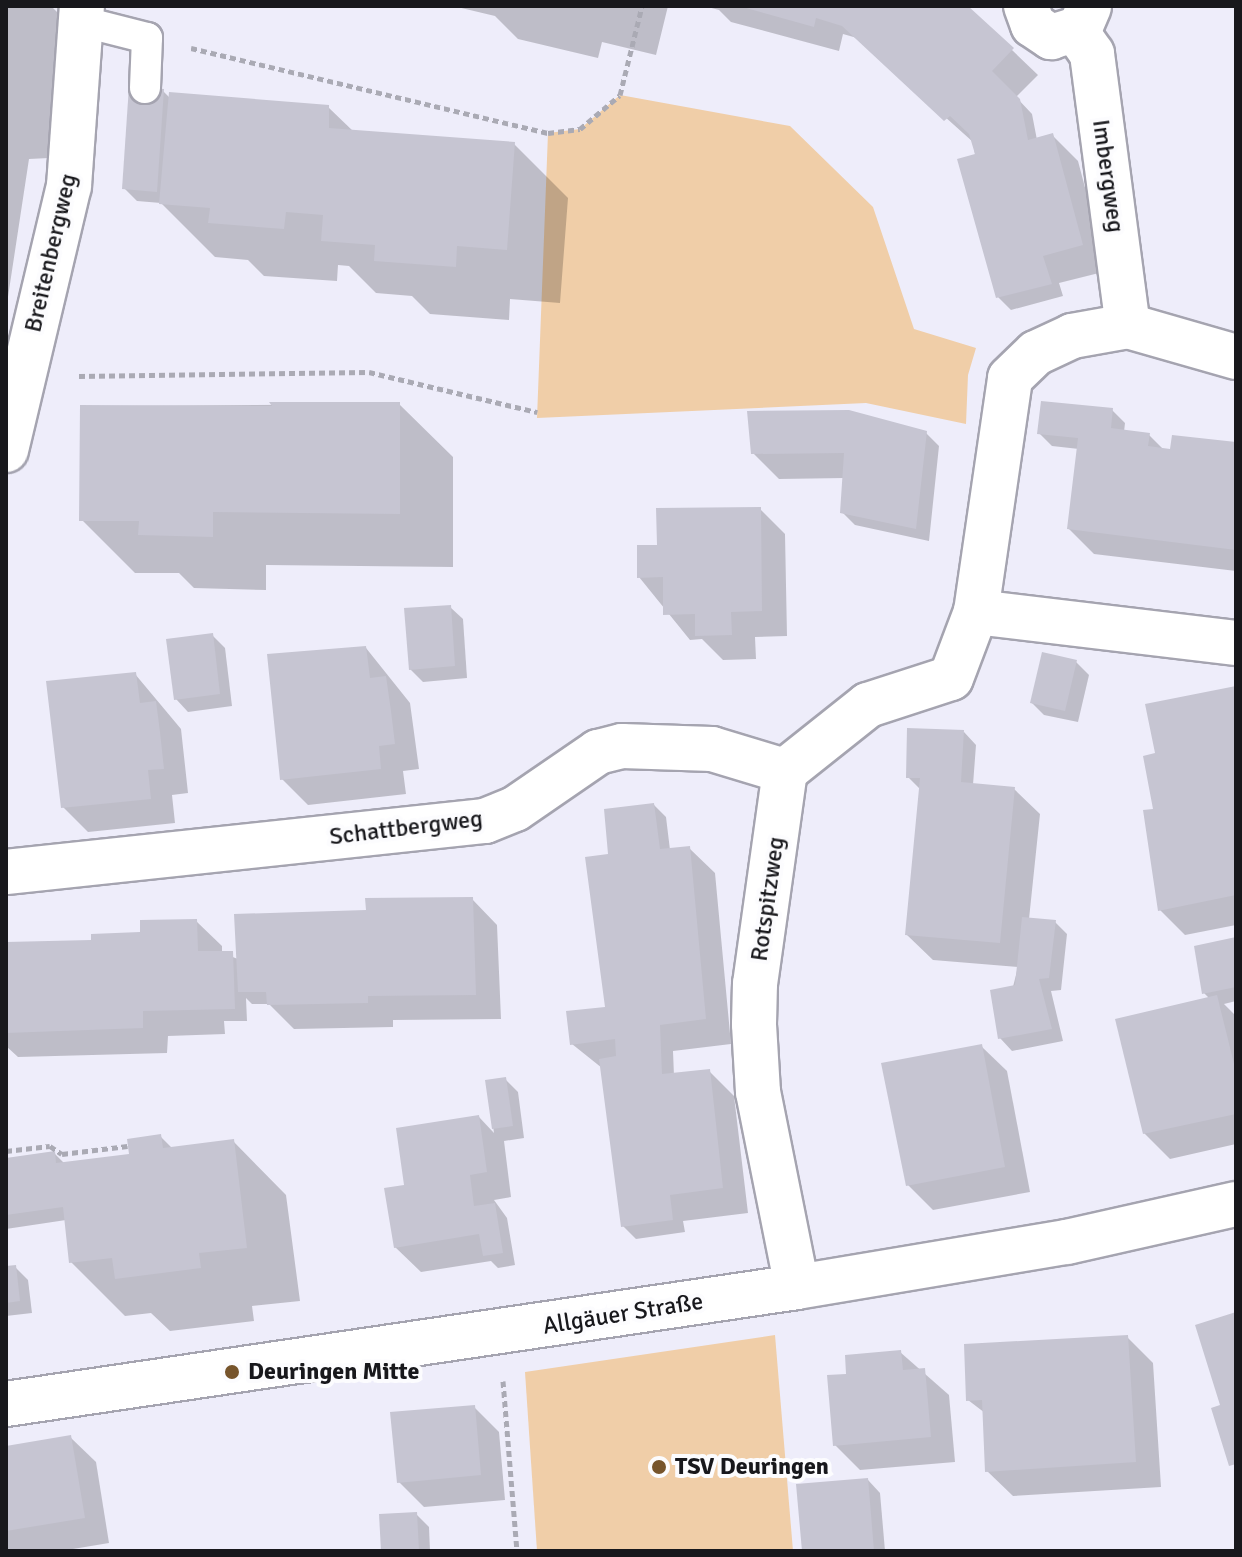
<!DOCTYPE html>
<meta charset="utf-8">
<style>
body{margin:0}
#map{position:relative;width:1242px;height:1557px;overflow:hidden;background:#eeedfa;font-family:Signika,sans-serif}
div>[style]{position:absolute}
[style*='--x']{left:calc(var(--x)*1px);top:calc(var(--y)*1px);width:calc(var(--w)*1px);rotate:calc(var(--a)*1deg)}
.green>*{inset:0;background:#f0cea8}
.shadow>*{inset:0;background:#0003}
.building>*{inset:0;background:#c6c5d2}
.path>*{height:5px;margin-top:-2.5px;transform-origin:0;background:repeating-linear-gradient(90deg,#aaaab4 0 6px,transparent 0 10px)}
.roads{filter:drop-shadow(2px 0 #a5a4b0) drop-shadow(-2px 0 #a5a4b0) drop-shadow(0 2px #a5a4b0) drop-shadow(0 -2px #a5a4b0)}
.service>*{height:30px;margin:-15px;padding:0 15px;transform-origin:15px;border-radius:15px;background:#fff}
.minor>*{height:44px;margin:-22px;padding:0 22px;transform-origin:22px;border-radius:22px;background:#fff}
.tertiary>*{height:44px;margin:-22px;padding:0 22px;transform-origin:22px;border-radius:22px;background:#fff}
.dots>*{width:22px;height:22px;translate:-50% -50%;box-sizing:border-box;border:4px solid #fcfcfe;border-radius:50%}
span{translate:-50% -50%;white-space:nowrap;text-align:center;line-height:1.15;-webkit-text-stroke:8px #fcfcfe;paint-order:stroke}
.street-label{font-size:24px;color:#18181c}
.poi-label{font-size:24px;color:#18181c;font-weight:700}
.left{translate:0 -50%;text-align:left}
.frame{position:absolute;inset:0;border:8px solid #18181c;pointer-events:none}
</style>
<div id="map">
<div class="green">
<i style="clip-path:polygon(620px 95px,790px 126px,873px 207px,914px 329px,976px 348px,968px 375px,966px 424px,866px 403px,537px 418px,548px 133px,580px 129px)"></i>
<i style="clip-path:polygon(775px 1335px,793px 1551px,537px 1551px,525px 1372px)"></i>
</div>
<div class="shadow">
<i style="clip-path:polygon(6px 6px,51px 6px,68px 23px,49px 158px,29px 159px,6px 310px)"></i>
<i style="clip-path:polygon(453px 6px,668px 6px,656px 55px,602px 42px,598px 58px,518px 39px,495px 16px)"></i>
<i style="clip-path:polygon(704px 6px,966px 6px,1038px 75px,1016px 97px,1032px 114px,1037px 140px,1052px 135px,1078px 161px,1107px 271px,1059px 283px,1063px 296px,1011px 310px,998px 297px,973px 142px,857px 38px,843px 34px,839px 51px,731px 22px,719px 10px)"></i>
<i style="clip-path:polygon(163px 91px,170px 98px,328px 107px,354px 132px,514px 144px,568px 198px,560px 303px,510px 299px,509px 320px,430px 314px,412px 296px,376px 293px,349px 266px,338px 265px,337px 281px,264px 276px,248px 260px,215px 257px,161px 203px,137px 201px,124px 188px)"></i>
<i style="clip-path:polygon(399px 404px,453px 457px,453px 567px,266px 565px,266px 590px,194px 588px,179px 573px,135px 573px,82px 520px,82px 406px)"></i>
<i style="clip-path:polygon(1112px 410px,1125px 423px,1124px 432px,1149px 435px,1165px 451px,1236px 445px,1236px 571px,1094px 554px,1069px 529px,1079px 449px,1052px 446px,1039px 433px)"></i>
<i style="clip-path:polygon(926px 433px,939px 446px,929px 541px,855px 525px,842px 512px,845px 478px,779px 479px,753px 453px)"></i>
<i style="clip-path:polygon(760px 509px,785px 534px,787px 636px,755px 637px,756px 659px,723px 660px,702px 639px,690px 640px,639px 577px,659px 547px)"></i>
<i style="clip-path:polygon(450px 607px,463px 619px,467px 678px,423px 682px,410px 669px)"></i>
<i style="clip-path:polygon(212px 635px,225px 648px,232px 706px,188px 712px,176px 699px)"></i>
<i style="clip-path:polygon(366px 648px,410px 703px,419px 769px,403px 771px,406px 794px,308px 805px,282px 779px)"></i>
<i style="clip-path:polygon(1076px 662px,1089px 675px,1078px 722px,1044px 715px,1032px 703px)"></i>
<i style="clip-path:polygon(135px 674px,181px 729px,188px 793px,172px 795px,175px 823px,88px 832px,63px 807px)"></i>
<i style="clip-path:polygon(1236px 688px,1236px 925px,1185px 935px,1160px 910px,1157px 754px)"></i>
<i style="clip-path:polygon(964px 732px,976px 745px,973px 785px,1014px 789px,1040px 814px,1029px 919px,1055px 922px,1067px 934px,1061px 990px,1051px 991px,1063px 1041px,1012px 1051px,1000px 1038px,1018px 967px,933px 960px,907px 935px,921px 790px,908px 777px)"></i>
<i style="clip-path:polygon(654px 805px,666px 817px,670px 850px,689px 848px,715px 873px,731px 1044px,673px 1051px,674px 1076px,709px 1071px,734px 1096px,748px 1213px,683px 1221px,685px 1232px,636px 1239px,623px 1226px,602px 1068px,572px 1044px,607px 1008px,613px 856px)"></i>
<i style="clip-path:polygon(472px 899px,497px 925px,501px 1019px,393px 1020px,393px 1027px,294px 1029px,269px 1004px,252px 1004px,246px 998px,247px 1021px,224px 1021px,225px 1034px,168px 1036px,167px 1053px,18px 1057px,6px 1046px,6px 944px,93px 942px,196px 921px,222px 946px,222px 953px,238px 959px,368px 912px)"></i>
<i style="clip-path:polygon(1236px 938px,1236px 1001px,1224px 1004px,1236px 1016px,1236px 1144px,1170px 1159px,1144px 1133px,1210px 999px,1204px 993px)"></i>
<i style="clip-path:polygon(981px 1046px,1007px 1071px,1030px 1192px,933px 1210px,908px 1185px)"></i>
<i style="clip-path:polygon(505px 1079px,518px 1092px,524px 1138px,504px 1141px,511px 1197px,494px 1200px,507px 1218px,515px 1265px,498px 1268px,491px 1261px,421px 1272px,395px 1247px,406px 1187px,479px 1117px,494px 1133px,487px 1082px)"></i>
<i style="clip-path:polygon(161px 1137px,173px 1149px,233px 1141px,286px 1195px,300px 1301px,252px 1306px,254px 1321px,170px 1331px,151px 1313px,125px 1316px,71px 1262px,66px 1220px,6px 1229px,6px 1160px,54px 1153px,65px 1164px,131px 1156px)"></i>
<i style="clip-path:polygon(15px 1267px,28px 1280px,32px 1313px,6px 1316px,6px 1269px)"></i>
<i style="clip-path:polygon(1128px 1338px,1153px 1363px,1161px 1487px,1013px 1496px,987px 1471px,985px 1413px,968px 1400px)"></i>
<i style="clip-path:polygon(900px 1352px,949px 1395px,955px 1462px,860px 1470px,835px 1445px)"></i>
<i style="clip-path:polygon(474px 1407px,499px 1432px,505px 1500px,424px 1507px,399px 1482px)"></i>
<i style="clip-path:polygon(70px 1437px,96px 1462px,109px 1543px,61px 1551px,6px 1551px,6px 1448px)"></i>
<i style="clip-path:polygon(868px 1480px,880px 1493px,885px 1551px,804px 1551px)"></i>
<i style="clip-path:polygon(416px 1514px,429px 1527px,430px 1551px,383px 1551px)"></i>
</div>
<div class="building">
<i style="clip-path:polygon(739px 6px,968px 6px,1014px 48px,992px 71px,1020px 99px,1028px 140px,1053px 133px,1083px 245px,1043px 256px,1052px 284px,996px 298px,957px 159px,975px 154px,969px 134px,950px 116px,944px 121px,842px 26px,816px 18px,814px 27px)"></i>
<i style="clip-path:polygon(129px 86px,164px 89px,157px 192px,122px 189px)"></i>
<i style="clip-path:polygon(169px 92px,329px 105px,329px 128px,515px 142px,507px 250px,457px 246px,456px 267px,374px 261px,375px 245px,321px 241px,323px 215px,286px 212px,284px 229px,208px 223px,210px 208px,159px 204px)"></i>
<i style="clip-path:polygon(1041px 401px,1113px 408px,1111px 428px,1150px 433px,1148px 446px,1170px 449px,1172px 435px,1236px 442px,1236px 550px,1067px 529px,1078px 438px,1037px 434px)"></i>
<i style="clip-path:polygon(269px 402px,400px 402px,400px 514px,213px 512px,213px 537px,138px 535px,139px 521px,79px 521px,80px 405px,272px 406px)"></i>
<i style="clip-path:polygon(849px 410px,927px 431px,916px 529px,840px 513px,844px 453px,751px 454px,747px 411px)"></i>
<i style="clip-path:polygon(761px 507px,762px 611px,731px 612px,732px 635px,695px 636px,695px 614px,663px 615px,663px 577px,637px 578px,637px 545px,657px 545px,656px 508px)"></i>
<i style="clip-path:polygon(451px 605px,455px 666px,409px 670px,404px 608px)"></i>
<i style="clip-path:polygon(213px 633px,220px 694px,174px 700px,166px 639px)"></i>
<i style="clip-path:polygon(366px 646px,370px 678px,386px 676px,391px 711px,395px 744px,379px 746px,381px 769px,280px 780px,267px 654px)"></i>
<i style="clip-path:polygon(1042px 652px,1077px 660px,1065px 711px,1030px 703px)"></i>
<i style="clip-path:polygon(136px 672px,140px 703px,156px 701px,160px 732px,164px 769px,148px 770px,151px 799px,61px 808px,46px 681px)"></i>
<i style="clip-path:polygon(1236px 686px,1236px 895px,1158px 911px,1143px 810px,1153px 809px,1143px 756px,1155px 753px,1145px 704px)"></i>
<i style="clip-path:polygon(907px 728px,964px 730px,961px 782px,1015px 787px,1000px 943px,905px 935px,920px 778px,906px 778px)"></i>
<i style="clip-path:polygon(654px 803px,660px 849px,690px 846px,706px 1019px,660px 1025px,662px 1074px,710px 1069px,723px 1188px,670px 1195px,673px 1220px,621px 1227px,599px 1059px,616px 1056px,615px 1039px,570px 1045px,566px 1011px,605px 1007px,585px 857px,608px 854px,604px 809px)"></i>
<i style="clip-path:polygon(473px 897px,476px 995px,368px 996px,368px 1003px,267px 1005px,266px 992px,238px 992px,234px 914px,366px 910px,365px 898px)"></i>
<i style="clip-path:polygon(1022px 917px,1056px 920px,1049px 978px,1039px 979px,1052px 1029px,998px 1039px,990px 990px,1015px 985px)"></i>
<i style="clip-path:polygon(197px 919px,198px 951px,233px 951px,235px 1009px,143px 1011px,143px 1028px,6px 1033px,6px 942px,91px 940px,91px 934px,140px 932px,140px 920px)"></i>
<i style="clip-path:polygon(1236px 937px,1236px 987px,1202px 994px,1194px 946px)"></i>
<i style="clip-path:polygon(1217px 995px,1236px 1072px,1236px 1114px,1143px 1134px,1115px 1019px)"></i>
<i style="clip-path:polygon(982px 1044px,1005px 1167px,906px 1186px,881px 1063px)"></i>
<i style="clip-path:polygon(506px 1077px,513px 1126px,492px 1129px,485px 1080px)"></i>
<i style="clip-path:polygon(479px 1115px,487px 1172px,470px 1175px,474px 1206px,495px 1203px,503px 1253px,483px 1256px,479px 1234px,394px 1248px,384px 1188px,404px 1185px,396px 1128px)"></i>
<i style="clip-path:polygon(161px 1134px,163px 1148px,234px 1139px,247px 1248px,199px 1253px,201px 1268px,115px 1279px,112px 1258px,69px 1263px,63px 1207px,6px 1215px,6px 1158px,55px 1151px,56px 1163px,129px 1154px,127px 1139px)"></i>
<i style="clip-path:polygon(16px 1265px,20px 1301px,6px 1303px,6px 1266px)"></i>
<i style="clip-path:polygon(1236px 1312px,1236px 1464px,1229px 1466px,1211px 1408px,1220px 1405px,1195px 1325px)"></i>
<i style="clip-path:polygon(1128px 1335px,1136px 1462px,985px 1472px,982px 1400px,966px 1401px,964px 1344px)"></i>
<i style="clip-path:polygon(901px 1350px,903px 1370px,925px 1368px,931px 1437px,833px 1446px,827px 1375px,846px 1374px,845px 1355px)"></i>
<i style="clip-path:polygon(475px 1405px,481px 1475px,397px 1483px,390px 1412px)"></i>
<i style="clip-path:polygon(71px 1435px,85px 1518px,6px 1531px,6px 1446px)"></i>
<i style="clip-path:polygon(868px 1478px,874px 1551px,802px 1551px,796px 1484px)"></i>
<i style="clip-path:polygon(417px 1512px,419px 1551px,381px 1551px,379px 1514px)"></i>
</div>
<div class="path">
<i style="--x:191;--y:48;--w:367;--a:13.4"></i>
<i style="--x:548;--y:133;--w:32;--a:-7"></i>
<i style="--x:580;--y:129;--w:52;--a:-40.4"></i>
<i style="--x:620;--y:95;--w:92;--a:-76.1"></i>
<i style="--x:79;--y:376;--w:290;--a:-0.8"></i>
<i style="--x:369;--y:372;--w:173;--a:13.4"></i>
<i style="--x:6;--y:1151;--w:44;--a:-6.5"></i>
<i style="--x:50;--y:1146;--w:14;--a:34"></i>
<i style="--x:62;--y:1154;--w:66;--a:-6.9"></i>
<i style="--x:503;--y:1381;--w:171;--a:85.3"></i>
</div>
<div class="roads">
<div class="service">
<i style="--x:84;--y:22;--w:65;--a:14.3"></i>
<i style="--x:147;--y:38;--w:50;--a:92.3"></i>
</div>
<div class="minor">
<i style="--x:1026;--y:6;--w:20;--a:70"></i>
<i style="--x:1033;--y:25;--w:22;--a:34"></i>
<i style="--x:1051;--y:37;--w:30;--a:-17"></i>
<i style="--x:1080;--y:28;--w:23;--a:-67"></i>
<i style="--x:1076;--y:31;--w:28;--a:55"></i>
<i style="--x:1092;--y:54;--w:274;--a:82.5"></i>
<i style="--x:6;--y:450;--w:271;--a:-76.6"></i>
<i style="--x:69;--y:186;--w:180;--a:-85.9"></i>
<i style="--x:976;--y:612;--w:262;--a:6.8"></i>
<i style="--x:6;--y:872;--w:482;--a:-6.1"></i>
<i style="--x:485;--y:821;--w:32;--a:-22"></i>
<i style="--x:515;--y:809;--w:101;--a:-34.5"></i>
<i style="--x:598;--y:752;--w:25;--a:-14"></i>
<i style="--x:622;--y:746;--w:90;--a:1.9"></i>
<i style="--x:712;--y:749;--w:76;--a:16.8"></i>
<i style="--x:797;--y:1287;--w:199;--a:-101.3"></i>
<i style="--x:758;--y:1092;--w:68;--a:-93.4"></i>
<i style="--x:754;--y:1024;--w:40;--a:-88.6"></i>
<i style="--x:755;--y:984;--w:215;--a:-82"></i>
<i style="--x:785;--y:771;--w:106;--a:-38.5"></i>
<i style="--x:868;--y:705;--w:87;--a:-18"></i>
<i style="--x:951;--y:678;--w:71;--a:-69.3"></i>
<i style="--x:976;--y:612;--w:236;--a:-81.7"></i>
<i style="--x:1010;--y:378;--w:36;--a:-44"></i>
<i style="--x:1036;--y:353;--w:40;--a:-25"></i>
<i style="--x:1072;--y:336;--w:57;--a:-10.1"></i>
<i style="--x:1128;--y:326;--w:112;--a:16"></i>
</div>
<div class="tertiary">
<i style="--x:6;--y:1404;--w:800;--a:-8.41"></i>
<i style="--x:797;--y:1287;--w:274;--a:-9.5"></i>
<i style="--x:1067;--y:1242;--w:173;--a:-12.7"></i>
</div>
</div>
<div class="dots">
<i style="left:232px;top:1372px;background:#77552c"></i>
<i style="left:659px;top:1467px;background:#77552c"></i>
</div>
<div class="street-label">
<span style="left:1108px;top:176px;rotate:82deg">Imbergweg</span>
<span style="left:51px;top:253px;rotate:-77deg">Breitenbergweg</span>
<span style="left:406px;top:828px;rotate:-7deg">Schattbergweg</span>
<span style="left:768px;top:899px;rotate:-82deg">Rotspitzweg</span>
<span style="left:623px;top:1314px;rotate:-9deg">Allgäuer Straße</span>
</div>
<div class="poi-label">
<span class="left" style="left:248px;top:1372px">Deuringen Mitte</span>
<span class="left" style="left:675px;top:1467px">TSV Deuringen</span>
</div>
<div class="frame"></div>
</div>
